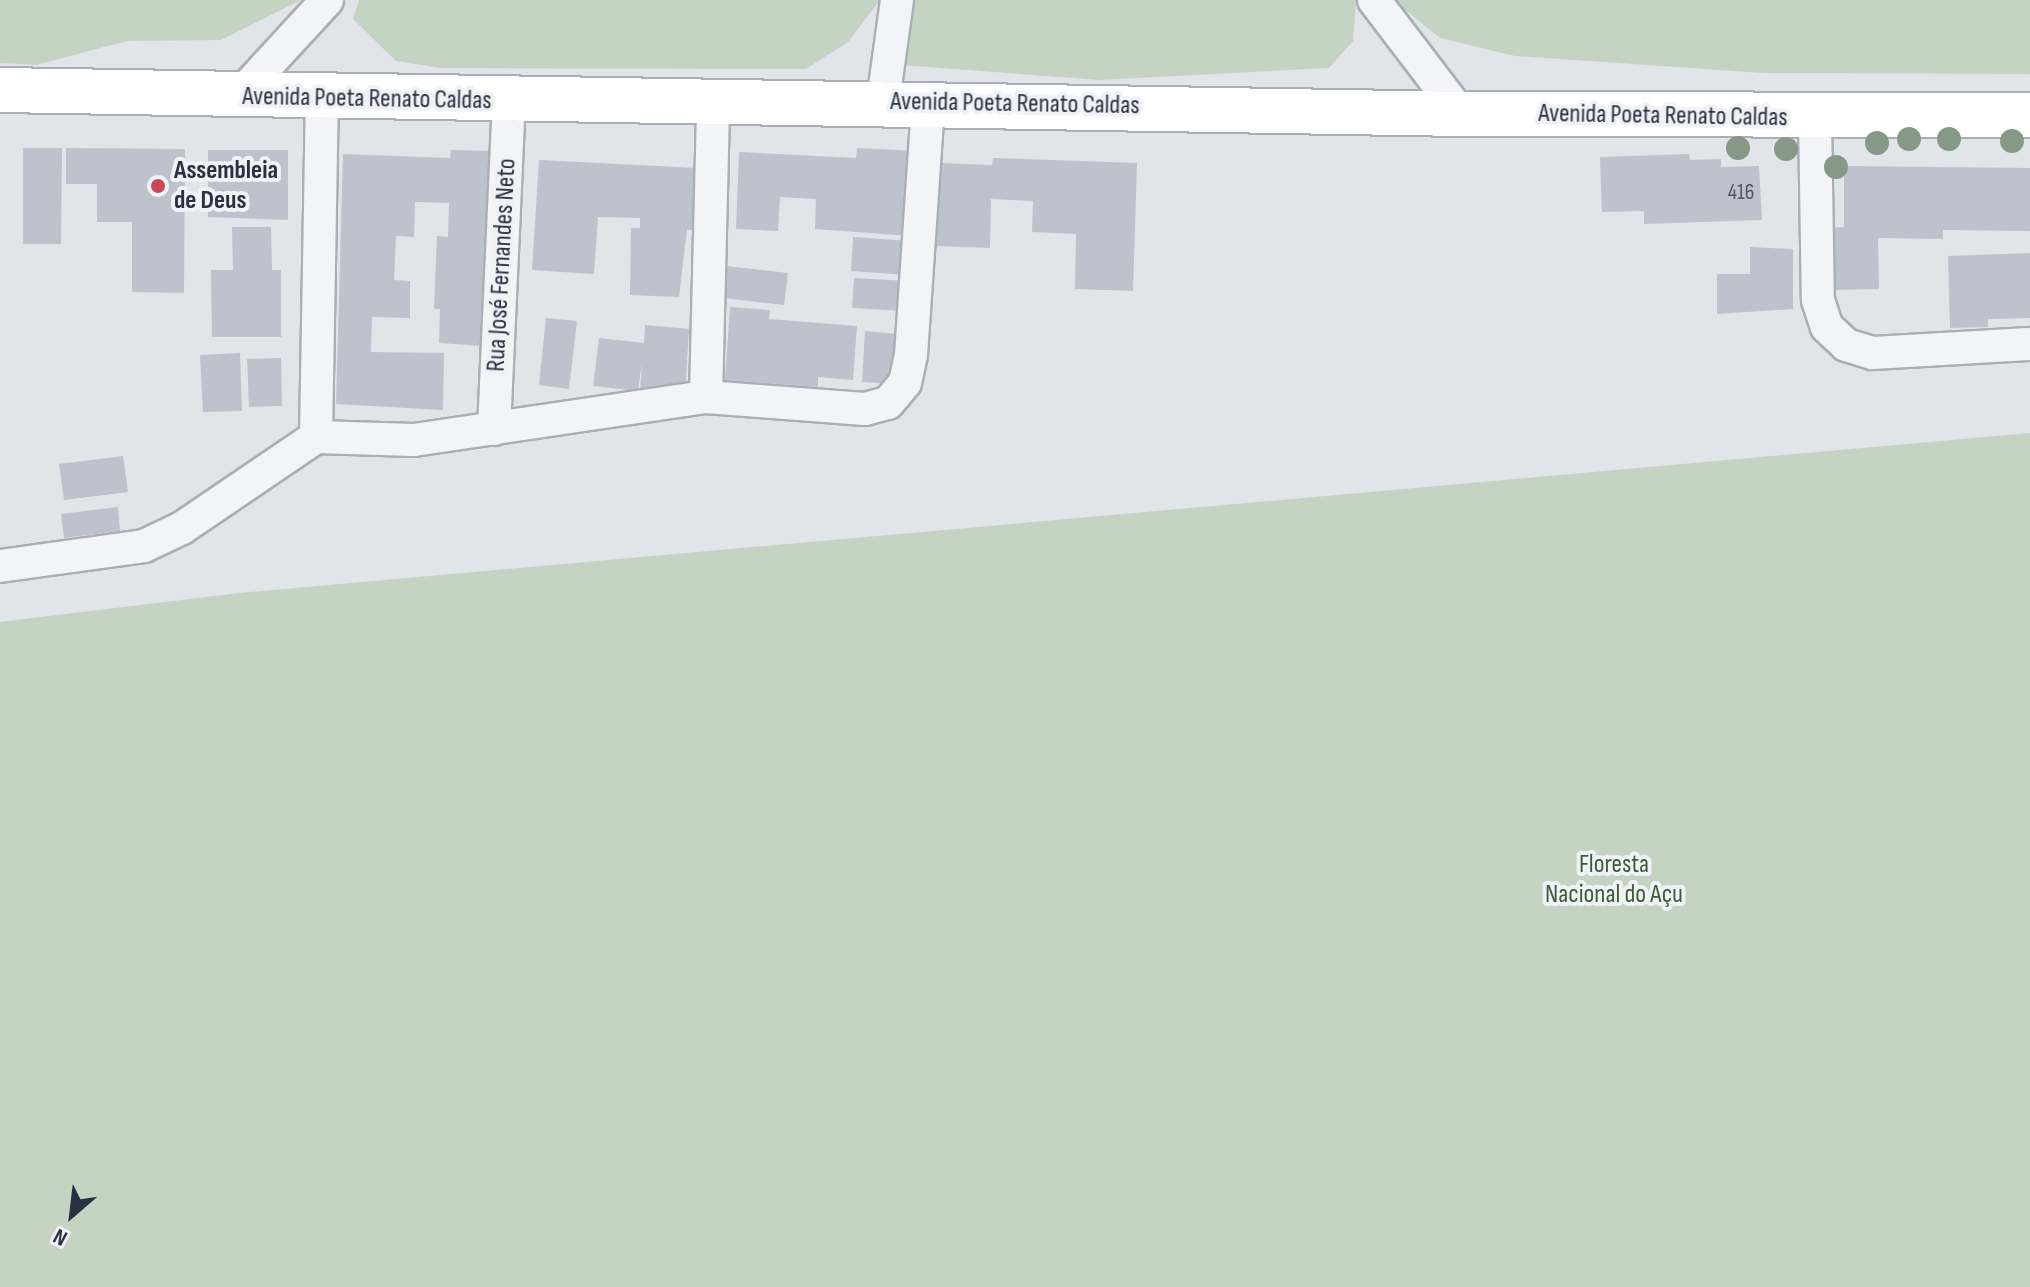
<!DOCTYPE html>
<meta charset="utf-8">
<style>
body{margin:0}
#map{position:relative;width:2030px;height:1287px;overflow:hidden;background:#e1e4e9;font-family:"Sofia Sans Condensed",sans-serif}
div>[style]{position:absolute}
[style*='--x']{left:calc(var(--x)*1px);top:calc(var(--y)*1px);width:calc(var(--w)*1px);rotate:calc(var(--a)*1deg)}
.green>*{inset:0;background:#c5d3c2}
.building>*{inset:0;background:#bec2cc}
.roads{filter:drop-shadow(2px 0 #aaaeb6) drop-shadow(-2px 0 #aaaeb6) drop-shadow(0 2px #aaaeb6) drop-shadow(0 -2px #aaaeb6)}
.minor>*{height:32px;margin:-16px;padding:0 16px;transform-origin:16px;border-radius:16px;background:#f3f4f7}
.secondary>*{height:44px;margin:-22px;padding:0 22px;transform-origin:22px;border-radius:22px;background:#fff}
.trees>*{width:24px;height:24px;margin:-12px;border-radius:50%;background:#869987}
.dots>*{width:22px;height:22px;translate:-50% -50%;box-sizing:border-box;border:4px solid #f0f2f7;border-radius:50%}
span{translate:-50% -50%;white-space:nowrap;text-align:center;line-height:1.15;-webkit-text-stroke:8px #f0f2f7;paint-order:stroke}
.number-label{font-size:22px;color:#4e5563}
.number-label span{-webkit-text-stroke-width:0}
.street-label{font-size:26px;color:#293140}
.poi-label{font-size:26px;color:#293140;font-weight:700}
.left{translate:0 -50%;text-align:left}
.park-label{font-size:26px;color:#3c5c37}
.north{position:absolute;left:32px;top:1175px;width:80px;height:80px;-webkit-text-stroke:6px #f0f2f7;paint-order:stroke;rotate:208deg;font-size:22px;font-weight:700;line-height:32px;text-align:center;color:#293140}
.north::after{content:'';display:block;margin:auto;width:28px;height:36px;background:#293140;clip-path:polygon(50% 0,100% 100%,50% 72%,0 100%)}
</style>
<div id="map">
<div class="green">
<i style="clip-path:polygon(0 0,301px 0,221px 40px,127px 41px,36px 65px,0 63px)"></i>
<i style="clip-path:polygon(359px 0,880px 0,848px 42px,806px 69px,441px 68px,396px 61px,353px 19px)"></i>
<i style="clip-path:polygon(912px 0,1356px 0,1353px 41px,1329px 68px,1099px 80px,901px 65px)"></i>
<i style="clip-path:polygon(1393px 0,2030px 0,2030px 74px,1763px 73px,1515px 56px,1440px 38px)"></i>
<i style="clip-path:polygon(2030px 433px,2030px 1287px,0 1287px,0 622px,239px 593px)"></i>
</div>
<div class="building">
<i style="clip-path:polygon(23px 148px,62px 148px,61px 244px,23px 244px)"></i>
<i style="clip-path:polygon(66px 148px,185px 149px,184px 293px,132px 292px,132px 222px,97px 222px,97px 184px,66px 184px)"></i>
<i style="clip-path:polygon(857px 148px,915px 151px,911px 236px,815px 229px,816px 199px,780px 197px,778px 231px,736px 229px,739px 152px,856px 158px)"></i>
<i style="clip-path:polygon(208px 150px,288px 150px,288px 220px,208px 217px)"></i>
<i style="clip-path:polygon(451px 150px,491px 151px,483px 346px,439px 343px,440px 309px,434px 309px,437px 236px,448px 237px,449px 203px,415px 202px,414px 237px,396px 236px,394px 280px,410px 281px,410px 318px,372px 317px,371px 352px,444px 353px,443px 410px,336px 404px,343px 154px,450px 158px)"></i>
<i style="clip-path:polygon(1689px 154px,1690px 160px,1721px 159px,1721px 167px,1759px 166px,1762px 220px,1644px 224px,1644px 211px,1602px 212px,1600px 157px)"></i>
<i style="clip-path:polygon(993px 158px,1137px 163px,1133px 291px,1075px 289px,1076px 234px,1032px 232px,1033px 201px,991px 199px,990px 248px,937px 246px,940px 163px,992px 165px)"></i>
<i style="clip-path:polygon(539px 160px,696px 168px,694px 230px,687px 230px,679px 297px,630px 295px,631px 228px,640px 228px,640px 218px,598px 217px,594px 274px,532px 270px)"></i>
<i style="clip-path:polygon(1844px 166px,2030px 168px,2030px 231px,1943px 230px,1943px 239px,1878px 238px,1879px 289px,1831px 290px,1830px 228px,1844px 227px)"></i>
<i style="clip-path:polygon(232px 227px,271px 227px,272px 270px,281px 270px,281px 337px,212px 337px,211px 270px,233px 270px)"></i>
<i style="clip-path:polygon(853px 237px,909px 241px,907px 275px,851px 271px)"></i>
<i style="clip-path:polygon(1750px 247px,1793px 249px,1793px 309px,1717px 314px,1717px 274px,1750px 274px)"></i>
<i style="clip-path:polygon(2030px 253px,2030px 318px,1988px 319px,1988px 327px,1950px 328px,1948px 256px)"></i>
<i style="clip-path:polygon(726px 266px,788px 273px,784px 305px,722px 298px)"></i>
<i style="clip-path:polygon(854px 278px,908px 281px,905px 311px,852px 308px)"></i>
<i style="clip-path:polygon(730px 307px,770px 310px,769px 319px,857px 326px,853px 380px,818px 377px,818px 387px,725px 380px)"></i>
<i style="clip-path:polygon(546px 318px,577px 321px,569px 389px,539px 385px)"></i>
<i style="clip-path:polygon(645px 325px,689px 329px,685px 396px,640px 392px,642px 363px,638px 391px,593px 386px,599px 338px,644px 343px)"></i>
<i style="clip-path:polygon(865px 331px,898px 334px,895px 384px,862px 382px)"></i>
<i style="clip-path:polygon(240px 353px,242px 411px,203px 412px,200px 355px)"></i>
<i style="clip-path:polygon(281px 358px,282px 406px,249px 407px,247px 359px)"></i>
<i style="clip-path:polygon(123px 456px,128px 492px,64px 500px,59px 464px)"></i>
<i style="clip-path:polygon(118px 507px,120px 531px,64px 538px,61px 514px)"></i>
</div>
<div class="roads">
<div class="minor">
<i style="--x:1374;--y:0;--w:143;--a:52.7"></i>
<i style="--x:237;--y:98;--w:133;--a:-47.4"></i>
<i style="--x:883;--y:101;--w:102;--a:-82.1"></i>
<i style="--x:1815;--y:118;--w:182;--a:89.1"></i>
<i style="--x:1818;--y:300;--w:28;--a:72"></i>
<i style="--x:1827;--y:327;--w:26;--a:43"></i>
<i style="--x:1846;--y:345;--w:27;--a:17"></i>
<i style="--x:1872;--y:353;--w:158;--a:-3.3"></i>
<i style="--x:706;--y:397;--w:297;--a:-88.6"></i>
<i style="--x:494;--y:429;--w:328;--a:-87.4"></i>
<i style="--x:316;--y:437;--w:338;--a:-89"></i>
<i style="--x:0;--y:566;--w:145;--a:-7.9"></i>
<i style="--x:144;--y:546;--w:42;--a:-25.3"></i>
<i style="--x:182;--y:528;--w:162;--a:-34.2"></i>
<i style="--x:316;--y:437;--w:98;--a:1.8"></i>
<i style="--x:414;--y:440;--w:295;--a:-8.4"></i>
<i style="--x:706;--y:397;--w:159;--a:4.3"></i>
<i style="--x:865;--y:409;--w:24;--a:-15"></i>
<i style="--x:888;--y:403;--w:26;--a:-50"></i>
<i style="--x:905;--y:383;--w:29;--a:-78"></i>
<i style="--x:911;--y:355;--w:253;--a:-86.1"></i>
</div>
<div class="secondary">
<i style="--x:0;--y:90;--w:1461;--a:0.94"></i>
<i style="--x:1461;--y:114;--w:569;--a:0.1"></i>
</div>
</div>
<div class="trees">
<i style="left:1909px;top:139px"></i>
<i style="left:1949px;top:139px"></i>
<i style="left:2012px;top:141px"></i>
<i style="left:1877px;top:143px"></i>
<i style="left:1738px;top:148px"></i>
<i style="left:1786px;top:149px"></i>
<i style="left:1836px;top:167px"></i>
</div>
<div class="dots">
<i style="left:158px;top:186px;background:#cb4957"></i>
</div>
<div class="number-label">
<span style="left:1741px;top:193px">416</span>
</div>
<div class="street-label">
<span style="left:367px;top:99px;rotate:1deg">Avenida Poeta Renato Caldas</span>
<span style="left:1015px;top:104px;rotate:1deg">Avenida Poeta Renato Caldas</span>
<span style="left:1663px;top:116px;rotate:1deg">Avenida Poeta Renato Caldas</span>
<span style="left:502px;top:265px;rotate:-87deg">Rua José Fernandes Neto</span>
</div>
<div class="poi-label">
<span class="left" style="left:174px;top:186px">Assembleia<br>de Deus</span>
</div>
<div class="park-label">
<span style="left:1614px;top:880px">Floresta<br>Nacional do Açu</span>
</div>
<div class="north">N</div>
</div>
